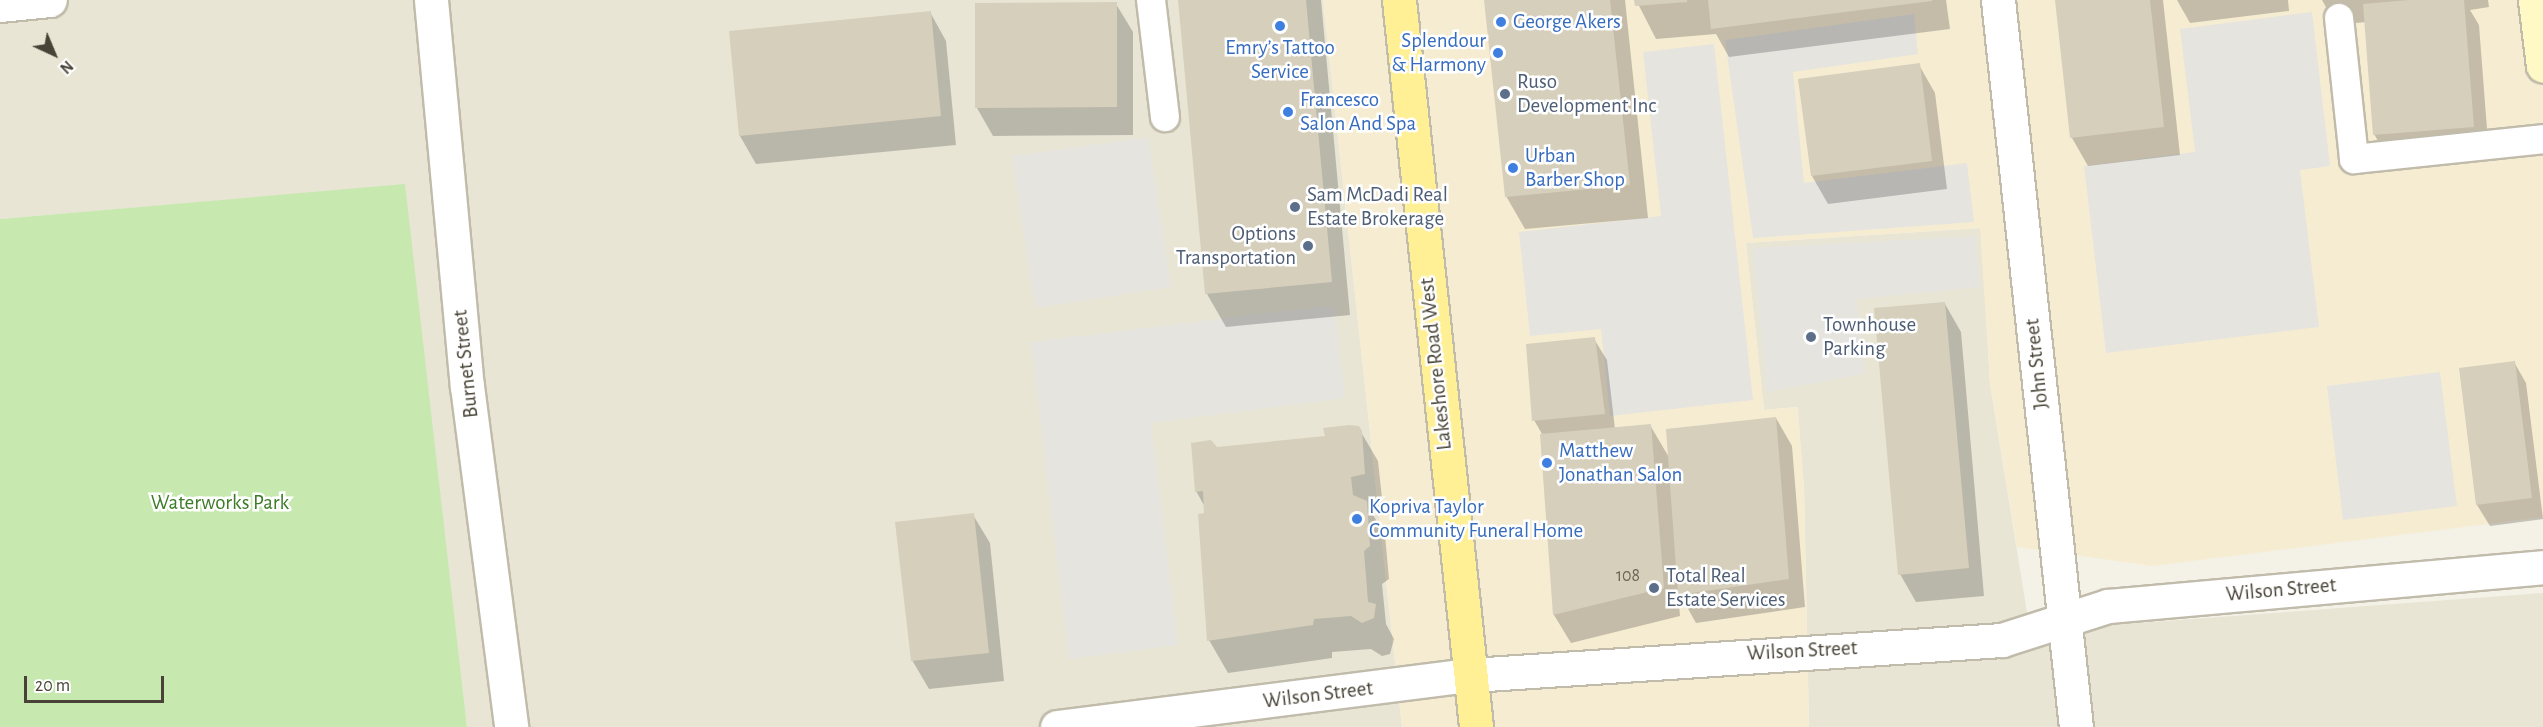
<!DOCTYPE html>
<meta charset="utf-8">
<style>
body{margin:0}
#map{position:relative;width:2543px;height:727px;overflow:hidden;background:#f4f2e7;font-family:"Alegreya Sans",sans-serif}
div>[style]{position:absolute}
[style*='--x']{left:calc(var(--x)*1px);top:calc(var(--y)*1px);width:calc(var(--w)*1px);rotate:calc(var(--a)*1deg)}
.residential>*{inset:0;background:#e8e5d5}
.commercial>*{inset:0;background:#f6ecd2}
.green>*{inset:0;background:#c7e9af}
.parking>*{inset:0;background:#e5e4df}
.shadow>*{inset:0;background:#0003}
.building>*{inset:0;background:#d6cfbc}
.roads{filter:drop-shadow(2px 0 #c0bbaa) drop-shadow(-2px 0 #c0bbaa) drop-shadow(0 2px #c0bbaa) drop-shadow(0 -2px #c0bbaa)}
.lane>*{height:28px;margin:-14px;padding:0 14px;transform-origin:14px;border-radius:14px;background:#fff}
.street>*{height:33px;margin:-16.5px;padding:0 16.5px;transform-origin:16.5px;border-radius:16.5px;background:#fff}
.secondary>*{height:33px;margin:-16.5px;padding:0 16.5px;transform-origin:16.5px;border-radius:16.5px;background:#fff9c6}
.primary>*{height:33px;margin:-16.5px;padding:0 16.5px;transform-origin:16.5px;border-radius:16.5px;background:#ffef95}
.dots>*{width:16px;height:16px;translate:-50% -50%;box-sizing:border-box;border:3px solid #fff;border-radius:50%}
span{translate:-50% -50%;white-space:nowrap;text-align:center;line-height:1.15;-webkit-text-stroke:5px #fff;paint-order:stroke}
.number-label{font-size:18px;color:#6c6658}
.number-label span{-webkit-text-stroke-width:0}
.shop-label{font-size:21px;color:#366cbe}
.left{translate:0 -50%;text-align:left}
.right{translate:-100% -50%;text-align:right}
.service-label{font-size:21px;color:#4e5e75}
.street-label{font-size:21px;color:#484336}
.park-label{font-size:21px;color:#3c7b27}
.north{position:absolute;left:24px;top:24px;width:60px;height:60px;-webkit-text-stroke:4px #fff;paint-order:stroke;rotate:136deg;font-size:16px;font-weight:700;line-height:24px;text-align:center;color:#484336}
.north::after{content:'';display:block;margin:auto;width:21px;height:27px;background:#484336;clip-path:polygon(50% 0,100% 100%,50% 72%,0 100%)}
.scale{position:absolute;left:24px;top:676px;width:140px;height:27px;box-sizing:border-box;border:3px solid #484336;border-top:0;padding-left:8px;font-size:18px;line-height:21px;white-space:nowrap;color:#484336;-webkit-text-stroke:4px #fff;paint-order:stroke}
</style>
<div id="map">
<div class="residential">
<i style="clip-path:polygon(0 0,1323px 0,1402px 727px,467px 727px,404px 185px,0 219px)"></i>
<i style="clip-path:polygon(1981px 228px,1990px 384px,2030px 631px,2543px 593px,2543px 727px,1809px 727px,1804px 488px,1797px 407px,1764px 410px,1746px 243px)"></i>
</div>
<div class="commercial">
<i style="clip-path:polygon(1323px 0,2543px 0,2543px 517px,2152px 566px,2017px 547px,1990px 384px,1980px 228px,1746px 243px,1764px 410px,1798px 407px,1804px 488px,1809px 727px,1402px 727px)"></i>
</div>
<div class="green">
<i style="clip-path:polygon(405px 184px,467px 727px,0 727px,0 219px)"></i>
</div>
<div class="parking">
<i style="clip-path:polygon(2312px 12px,2330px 166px,2300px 170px,2319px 327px,2106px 353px,2084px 166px,2195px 152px,2180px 29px)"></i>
<i style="clip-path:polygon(1914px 14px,1918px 54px,1793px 72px,1804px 183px,1967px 163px,1974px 222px,1753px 238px,1725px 40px)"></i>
<i style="clip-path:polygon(1714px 44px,1753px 400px,1610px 416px,1601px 329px,1530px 336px,1519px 232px,1661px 216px,1643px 52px)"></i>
<i style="clip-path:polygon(1148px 137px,1171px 287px,1035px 308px,1012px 156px)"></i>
<i style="clip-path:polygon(1975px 236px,1980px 287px,1857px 299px,1864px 374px,1767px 392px,1753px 248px)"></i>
<i style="clip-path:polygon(1334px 305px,1345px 398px,1151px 423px,1178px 645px,1069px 659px,1031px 342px)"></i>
<i style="clip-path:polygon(2440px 372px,2457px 506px,2343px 520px,2327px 386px)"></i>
</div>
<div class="shadow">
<i style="clip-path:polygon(1179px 0,1321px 0,1350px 315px,1226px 327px,1207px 294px)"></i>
<i style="clip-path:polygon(1486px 0,1625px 0,1648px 218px,1525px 229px,1506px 196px)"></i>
<i style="clip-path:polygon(1636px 0,1946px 0,1950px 29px,1729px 57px,1716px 34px,1656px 39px)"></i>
<i style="clip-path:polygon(2056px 0,2163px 0,2180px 155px,2088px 166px,2072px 138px)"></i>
<i style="clip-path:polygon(2177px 0,2288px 0,2289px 11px,2190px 23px)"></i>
<i style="clip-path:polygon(2322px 0,2488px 0,2489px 7px,2470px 10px,2479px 25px,2489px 155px,2391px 163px,2374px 134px,2366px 22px,2336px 25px)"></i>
<i style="clip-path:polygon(1116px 4px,1133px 32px,1133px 135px,993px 136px,977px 108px)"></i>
<i style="clip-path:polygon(930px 12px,946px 41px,956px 145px,756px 164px,740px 136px,730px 32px)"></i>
<i style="clip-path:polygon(1919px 65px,1935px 93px,1947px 189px,1828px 204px,1812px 176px)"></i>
<i style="clip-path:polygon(1945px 304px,1961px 332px,1984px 596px,1916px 602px,1900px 574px)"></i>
<i style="clip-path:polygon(1594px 339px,1607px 360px,1615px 429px,1650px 425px,1670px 459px,1776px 418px,1792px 446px,1805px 607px,1696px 623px,1678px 591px,1680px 616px,1571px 643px,1554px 615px,1542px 434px,1534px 420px)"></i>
<i style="clip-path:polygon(2514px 362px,2526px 383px,2543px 519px,2490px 526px,2477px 505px,2461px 369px)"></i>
<i style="clip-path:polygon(1358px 427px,1378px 461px,1383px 507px,1370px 510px,1385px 535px,1389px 579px,1382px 584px,1386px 624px,1394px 639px,1390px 654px,1382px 656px,1371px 649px,1332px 652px,1332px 658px,1228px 673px,1209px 640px,1205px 507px,1196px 491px,1216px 448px,1326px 437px)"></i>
<i style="clip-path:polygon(973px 515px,990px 543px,1004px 681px,929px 689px,912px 660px)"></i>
</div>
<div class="building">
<i style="clip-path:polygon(1178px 0,1306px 0,1332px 282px,1205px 294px)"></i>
<i style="clip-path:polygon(1484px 0,1610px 0,1630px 185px,1505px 197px)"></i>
<i style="clip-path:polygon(1634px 0,1687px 0,1687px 2px,1635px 6px)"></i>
<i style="clip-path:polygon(1708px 0,1932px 0,1932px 1px,1711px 29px)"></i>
<i style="clip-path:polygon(2055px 0,2150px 0,2164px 127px,2070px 138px)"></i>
<i style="clip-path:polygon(2409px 0,2464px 0,2474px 127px,2373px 135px,2363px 4px)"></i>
<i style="clip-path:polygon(1117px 2px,1117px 107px,975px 108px,975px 3px)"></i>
<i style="clip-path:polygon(931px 11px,941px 116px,739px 136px,729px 31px)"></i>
<i style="clip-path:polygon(1920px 63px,1932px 161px,1811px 176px,1798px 79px)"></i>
<i style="clip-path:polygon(1945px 302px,1969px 568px,1898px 575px,1874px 308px)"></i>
<i style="clip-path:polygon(1595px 337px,1605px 414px,1532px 421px,1526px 344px)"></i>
<i style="clip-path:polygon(2515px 361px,2532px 498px,2476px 505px,2459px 368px)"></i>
<i style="clip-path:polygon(1776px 417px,1789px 579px,1678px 595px,1666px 429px)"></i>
<i style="clip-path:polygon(1651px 424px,1664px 588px,1553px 615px,1540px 434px)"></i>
<i style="clip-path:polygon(1349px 425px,1359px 426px,1362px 431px,1365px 474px,1351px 477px,1353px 495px,1367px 501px,1370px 546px,1364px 551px,1368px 602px,1376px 604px,1374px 618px,1362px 623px,1351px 616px,1314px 619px,1313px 625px,1207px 641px,1198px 514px,1204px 513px,1203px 491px,1195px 492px,1191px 443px,1211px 440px,1217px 447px,1325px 436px,1323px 428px)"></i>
<i style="clip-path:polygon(974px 513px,989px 653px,911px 661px,895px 522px)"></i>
</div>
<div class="roads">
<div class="lane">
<i style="--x:1151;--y:0;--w:118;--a:83.2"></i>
<i style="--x:2339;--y:18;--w:142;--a:83.9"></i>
<i style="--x:2354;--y:159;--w:190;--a:-6"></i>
</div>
<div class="street">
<i style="--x:431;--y:0;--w:388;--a:84.7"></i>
<i style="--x:467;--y:386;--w:344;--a:82.6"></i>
<i style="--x:1998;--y:0;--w:731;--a:83.88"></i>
<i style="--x:0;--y:5;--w:50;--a:-5.7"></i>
<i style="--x:1057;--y:727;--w:417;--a:-7.2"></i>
<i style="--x:1471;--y:675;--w:532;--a:-3.77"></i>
<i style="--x:2002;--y:640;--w:111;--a:-17.8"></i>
<i style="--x:2108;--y:606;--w:437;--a:-5.1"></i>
</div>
<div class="secondary">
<i style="--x:2535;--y:0;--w:66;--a:83.1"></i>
</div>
<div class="primary">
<i style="--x:1399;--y:0;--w:731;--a:83.95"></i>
</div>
</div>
<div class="dots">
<i style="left:1501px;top:22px;background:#3f7fe0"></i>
<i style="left:1280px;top:26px;background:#3f7fe0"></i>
<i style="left:1498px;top:53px;background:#3f7fe0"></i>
<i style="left:1505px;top:94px;background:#5c6f8a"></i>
<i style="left:1288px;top:112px;background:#3f7fe0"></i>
<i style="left:1513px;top:168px;background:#3f7fe0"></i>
<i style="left:1295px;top:207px;background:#5c6f8a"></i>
<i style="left:1308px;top:246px;background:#5c6f8a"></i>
<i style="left:1811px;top:337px;background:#5c6f8a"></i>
<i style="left:1547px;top:463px;background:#3f7fe0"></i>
<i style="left:1357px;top:519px;background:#3f7fe0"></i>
<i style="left:1654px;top:588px;background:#5c6f8a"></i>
</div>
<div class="number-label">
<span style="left:1628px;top:576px">108</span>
</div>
<div class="shop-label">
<span class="left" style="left:1513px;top:22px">George Akers</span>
<span class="right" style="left:1486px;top:53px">Splendour<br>&amp; Harmony</span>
<span style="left:1280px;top:60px">Emry’s Tattoo<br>Service</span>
<span class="left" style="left:1300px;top:112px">Francesco<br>Salon And Spa</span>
<span class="left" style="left:1525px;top:168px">Urban<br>Barber Shop</span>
<span class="left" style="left:1559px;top:463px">Matthew<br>Jonathan Salon</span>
<span class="left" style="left:1369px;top:519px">Kopriva Taylor<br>Community Funeral Home</span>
</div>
<div class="service-label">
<span class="left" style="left:1517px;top:94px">Ruso<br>Development Inc</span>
<span class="left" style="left:1307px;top:207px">Sam McDadi Real<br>Estate Brokerage</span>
<span class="right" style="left:1296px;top:246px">Options<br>Transportation</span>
<span class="left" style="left:1823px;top:337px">Townhouse<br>Parking</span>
<span class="left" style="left:1666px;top:588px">Total Real<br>Estate Services</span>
</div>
<div class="street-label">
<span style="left:466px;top:364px;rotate:-96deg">Burnet Street</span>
<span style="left:1436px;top:364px;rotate:-96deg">Lakeshore Road West</span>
<span style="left:2037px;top:364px;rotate:-96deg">John Street</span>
<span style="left:2281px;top:590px;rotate:-5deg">Wilson Street</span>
<span style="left:1802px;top:651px;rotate:-3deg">Wilson Street</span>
<span style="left:1318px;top:695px;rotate:-7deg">Wilson Street</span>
</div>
<div class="park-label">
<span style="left:220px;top:503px">Waterworks Park</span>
</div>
<div class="north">N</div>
<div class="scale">20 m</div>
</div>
